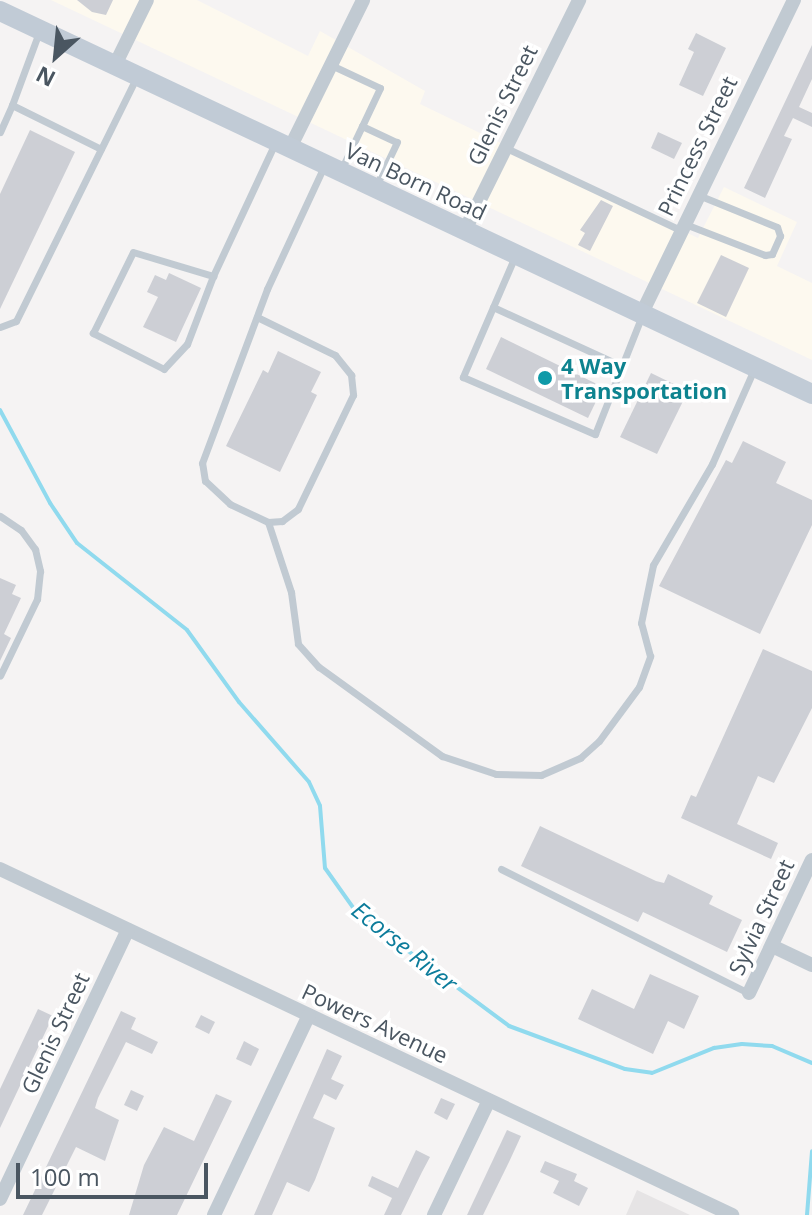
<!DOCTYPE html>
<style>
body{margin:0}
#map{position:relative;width:812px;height:1215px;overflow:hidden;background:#f5f3f3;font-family:"Open Sans",sans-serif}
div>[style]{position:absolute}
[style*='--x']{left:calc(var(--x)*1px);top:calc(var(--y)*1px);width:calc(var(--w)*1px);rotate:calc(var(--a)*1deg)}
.commercial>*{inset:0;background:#fdf9ef}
.education>*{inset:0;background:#e6e4e5}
.stream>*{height:4px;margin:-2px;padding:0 2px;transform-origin:2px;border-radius:2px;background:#90daee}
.building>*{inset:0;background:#cdcfd5}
.lane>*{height:7px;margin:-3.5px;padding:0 3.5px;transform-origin:3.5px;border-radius:3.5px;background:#c1cad2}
.street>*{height:14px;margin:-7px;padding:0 7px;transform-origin:7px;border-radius:7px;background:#c1cad2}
.secondary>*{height:20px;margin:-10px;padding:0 10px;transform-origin:10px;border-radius:10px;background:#c1cbd6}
.dots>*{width:22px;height:22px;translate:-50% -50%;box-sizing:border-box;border:4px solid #fff;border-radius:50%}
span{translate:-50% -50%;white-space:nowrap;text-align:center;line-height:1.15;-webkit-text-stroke:7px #fff;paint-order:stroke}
.street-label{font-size:22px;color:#4a5661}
.culture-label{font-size:22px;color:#0d838f;font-weight:700}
.left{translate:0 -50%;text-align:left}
.water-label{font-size:24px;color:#0c7c9b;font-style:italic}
.north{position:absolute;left:16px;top:16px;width:80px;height:80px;-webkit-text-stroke:6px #fff;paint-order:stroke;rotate:207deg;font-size:22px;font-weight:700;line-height:32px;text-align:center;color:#4a5661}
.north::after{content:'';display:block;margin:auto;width:28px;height:36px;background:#4a5661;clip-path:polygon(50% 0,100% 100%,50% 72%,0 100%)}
.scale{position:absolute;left:16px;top:1163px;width:192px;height:36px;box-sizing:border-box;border:4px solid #4a5661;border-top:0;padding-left:10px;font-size:24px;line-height:28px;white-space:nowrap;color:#4a5661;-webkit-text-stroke:6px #fff;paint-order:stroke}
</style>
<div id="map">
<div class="commercial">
<i style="clip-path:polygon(51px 0,197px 0,308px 56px,320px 31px,425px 91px,420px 104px,698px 238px,724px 187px,797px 222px,777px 266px,812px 283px,812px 360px)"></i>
</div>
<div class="education">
<i style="clip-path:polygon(637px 1190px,690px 1215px,626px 1215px)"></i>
</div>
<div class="stream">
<i style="--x:0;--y:410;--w:106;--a:61.7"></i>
<i style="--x:50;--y:503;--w:48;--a:56"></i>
<i style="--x:77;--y:543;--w:140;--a:38.3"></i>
<i style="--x:187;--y:630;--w:89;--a:54.2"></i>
<i style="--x:239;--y:702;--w:106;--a:48.8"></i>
<i style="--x:309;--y:782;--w:26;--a:65"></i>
<i style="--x:320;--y:806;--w:62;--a:85.4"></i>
<i style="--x:325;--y:868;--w:55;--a:54.6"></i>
<i style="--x:357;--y:913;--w:189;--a:36.6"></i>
<i style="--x:509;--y:1026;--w:124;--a:20.3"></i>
<i style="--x:625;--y:1069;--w:27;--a:8"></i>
<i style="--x:652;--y:1073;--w:67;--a:-22"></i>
<i style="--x:714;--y:1048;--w:28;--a:-8"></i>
<i style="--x:742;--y:1044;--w:30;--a:4"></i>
<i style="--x:772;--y:1046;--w:43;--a:23"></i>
<i style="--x:807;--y:1215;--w:64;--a:-85.5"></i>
</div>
<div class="building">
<i style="clip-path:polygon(77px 0,113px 0,106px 15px,92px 12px)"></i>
<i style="clip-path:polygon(696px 33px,726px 48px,703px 96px,679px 85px,694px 52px,688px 49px)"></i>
<i style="clip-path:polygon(812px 45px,812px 79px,799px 107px,812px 113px,812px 127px,793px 118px,784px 136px,792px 139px,765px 198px,744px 188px)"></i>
<i style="clip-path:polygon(30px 130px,75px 152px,0 309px,0 194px)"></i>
<i style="clip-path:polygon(658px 132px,682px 143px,674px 159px,651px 148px)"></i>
<i style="clip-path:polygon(601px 200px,613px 206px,590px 251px,578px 245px,585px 233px,580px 230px)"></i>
<i style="clip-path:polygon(721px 255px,749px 268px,726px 317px,697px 303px)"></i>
<i style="clip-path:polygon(169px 273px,201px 288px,176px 342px,143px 327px,158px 297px,147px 292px,155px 275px,166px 280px)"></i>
<i style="clip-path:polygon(501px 337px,603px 387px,588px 418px,486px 369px)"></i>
<i style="clip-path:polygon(278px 351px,321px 372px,311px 392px,317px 395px,280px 472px,226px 446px,263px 370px,268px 373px)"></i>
<i style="clip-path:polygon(651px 373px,688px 391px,657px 454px,620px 437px)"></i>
<i style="clip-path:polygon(743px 441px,786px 462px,776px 483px,812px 500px,812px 525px,760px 634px,659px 586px,726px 460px,732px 463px)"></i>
<i style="clip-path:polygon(0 578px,16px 585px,12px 594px,21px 598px,4px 634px,11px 638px,0 661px)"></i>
<i style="clip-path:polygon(763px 649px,812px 671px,812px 708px,774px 783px,758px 776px,737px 824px,778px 843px,771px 859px,681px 818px,691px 795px,696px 797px)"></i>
<i style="clip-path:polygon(540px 826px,656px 881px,664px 883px,668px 874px,713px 896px,709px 904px,742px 920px,727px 952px,643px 912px,638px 922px,521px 866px)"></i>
<i style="clip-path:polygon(650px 974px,699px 996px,684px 1029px,668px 1021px,653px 1054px,578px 1019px,592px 989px,634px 1009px)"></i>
<i style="clip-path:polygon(38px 1009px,53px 1016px,0 1128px,0 1089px)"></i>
<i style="clip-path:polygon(121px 1011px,136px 1018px,131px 1029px,158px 1042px,152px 1054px,126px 1042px,98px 1098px,95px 1108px,119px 1120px,105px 1161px,76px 1147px,42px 1215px,23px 1215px)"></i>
<i style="clip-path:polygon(201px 1015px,215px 1022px,209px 1034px,195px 1027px)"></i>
<i style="clip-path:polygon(244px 1041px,259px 1049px,251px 1066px,236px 1059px)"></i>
<i style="clip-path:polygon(327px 1049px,342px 1056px,331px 1079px,344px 1085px,336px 1100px,324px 1094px,313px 1118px,335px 1128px,315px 1180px,309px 1192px,287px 1182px,272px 1215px,254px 1215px)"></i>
<i style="clip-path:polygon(131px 1090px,144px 1096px,137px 1111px,124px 1105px)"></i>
<i style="clip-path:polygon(216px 1094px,232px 1101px,177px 1215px,129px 1215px,144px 1165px,164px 1127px,194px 1141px)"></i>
<i style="clip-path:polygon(441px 1098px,455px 1104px,447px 1120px,434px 1113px)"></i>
<i style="clip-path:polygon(507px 1130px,521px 1136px,509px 1162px,483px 1215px,467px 1215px)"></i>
<i style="clip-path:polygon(416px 1150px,430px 1157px,422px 1172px,401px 1215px,384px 1215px,392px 1198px,368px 1186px,372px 1176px,398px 1188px)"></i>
<i style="clip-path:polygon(545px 1161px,577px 1174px,574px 1181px,588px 1188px,579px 1206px,553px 1193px,559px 1181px,540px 1172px)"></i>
</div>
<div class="lane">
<i style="--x:331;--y:65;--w:54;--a:25.1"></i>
<i style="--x:380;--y:88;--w:42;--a:115.3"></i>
<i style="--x:12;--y:105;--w:78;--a:-69.7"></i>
<i style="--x:0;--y:132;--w:30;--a:-66"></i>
<i style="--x:12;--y:105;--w:99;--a:26.3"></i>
<i style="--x:506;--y:148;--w:192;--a:25.2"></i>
<i style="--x:341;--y:170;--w:49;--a:-64.5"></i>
<i style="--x:362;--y:126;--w:38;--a:25"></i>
<i style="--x:397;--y:142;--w:49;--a:115.5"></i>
<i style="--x:685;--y:224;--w:86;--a:21.2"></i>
<i style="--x:765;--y:255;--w:7;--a:-8"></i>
<i style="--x:772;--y:254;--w:20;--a:-66"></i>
<i style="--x:780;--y:236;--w:9;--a:-108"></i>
<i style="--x:777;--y:227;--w:85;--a:-157.9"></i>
<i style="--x:515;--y:256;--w:132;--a:113.3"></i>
<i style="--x:463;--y:377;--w:144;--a:23.4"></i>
<i style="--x:595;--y:434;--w:128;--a:-68.4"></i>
<i style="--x:213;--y:276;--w:73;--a:110.9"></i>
<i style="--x:187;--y:344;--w:34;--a:133"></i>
<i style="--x:164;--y:369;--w:80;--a:-153.1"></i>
<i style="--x:93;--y:333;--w:90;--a:-63.7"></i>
<i style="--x:133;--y:252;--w:84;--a:16.7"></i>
<i style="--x:213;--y:276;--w:147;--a:-65"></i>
<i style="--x:493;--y:307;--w:142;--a:24.6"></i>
<i style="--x:257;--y:317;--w:87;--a:26"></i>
<i style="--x:335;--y:355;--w:26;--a:51"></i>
<i style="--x:351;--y:375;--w:20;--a:84"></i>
<i style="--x:353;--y:395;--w:127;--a:115.8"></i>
<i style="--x:298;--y:509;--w:20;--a:143"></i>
<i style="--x:282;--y:521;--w:14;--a:176"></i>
<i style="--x:268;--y:522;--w:42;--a:-154.7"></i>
<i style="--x:230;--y:504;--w:34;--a:-137"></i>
<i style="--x:205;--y:481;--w:18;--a:-99"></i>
<i style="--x:202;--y:463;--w:186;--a:-69.5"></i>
<i style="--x:267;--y:289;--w:136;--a:-65.1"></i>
<i style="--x:0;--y:327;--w:17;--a:-21"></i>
<i style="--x:16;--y:321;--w:271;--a:-63.7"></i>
<i style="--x:0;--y:516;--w:25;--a:34"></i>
<i style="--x:21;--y:530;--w:24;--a:54"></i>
<i style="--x:35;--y:549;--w:23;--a:77"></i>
<i style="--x:40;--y:571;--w:28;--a:96"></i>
<i style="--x:37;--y:599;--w:85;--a:115.7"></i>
<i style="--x:268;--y:522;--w:74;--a:71.8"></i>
<i style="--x:291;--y:592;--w:52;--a:82.3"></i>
<i style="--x:298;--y:644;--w:31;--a:48"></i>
<i style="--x:319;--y:667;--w:152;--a:35.9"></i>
<i style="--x:442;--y:756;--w:57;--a:18.4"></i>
<i style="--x:496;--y:774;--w:45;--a:1.3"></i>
<i style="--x:541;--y:775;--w:43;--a:-23.6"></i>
<i style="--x:580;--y:758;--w:25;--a:-42"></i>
<i style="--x:599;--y:741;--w:67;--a:-53.5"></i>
<i style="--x:639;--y:687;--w:33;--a:-70"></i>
<i style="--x:650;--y:656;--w:34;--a:-105"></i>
<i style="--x:641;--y:623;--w:59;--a:-78.3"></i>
<i style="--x:653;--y:565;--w:117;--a:-59.7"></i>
<i style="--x:712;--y:464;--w:104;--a:-66.1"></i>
<i style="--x:501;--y:869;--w:277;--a:26.6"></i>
</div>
<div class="street">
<i style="--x:115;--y:65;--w:72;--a:-63.8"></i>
<i style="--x:290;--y:148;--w:165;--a:-63.7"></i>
<i style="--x:465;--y:230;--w:257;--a:-63.6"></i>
<i style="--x:642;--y:313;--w:348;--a:-64.1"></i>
<i style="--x:0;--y:869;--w:810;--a:25.3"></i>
<i style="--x:772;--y:946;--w:44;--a:25.4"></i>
<i style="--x:749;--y:993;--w:147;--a:-64.7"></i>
<i style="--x:0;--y:1199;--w:298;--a:-64.6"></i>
<i style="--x:214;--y:1215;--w:221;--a:-64.6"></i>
<i style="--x:434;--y:1215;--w:127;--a:-64.4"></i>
</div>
<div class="secondary">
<i style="--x:0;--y:11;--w:898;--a:25.25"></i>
</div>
<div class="dots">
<i style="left:545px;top:378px;background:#0f9aa8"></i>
</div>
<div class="street-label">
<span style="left:502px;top:105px;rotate:-64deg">Glenis Street</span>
<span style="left:697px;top:146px;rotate:-64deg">Princess Street</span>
<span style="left:416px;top:181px;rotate:25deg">Van Born Road</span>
<span style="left:761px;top:917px;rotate:-65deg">Sylvia Street</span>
<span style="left:375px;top:1023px;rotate:25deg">Powers Avenue</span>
<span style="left:55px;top:1033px;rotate:-65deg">Glenis Street</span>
</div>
<div class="culture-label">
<span class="left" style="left:561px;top:378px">4 Way<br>Transportation</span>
</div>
<div class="water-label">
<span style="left:405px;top:946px;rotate:39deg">Ecorse River</span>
</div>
<div class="north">N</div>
<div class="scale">100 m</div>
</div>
